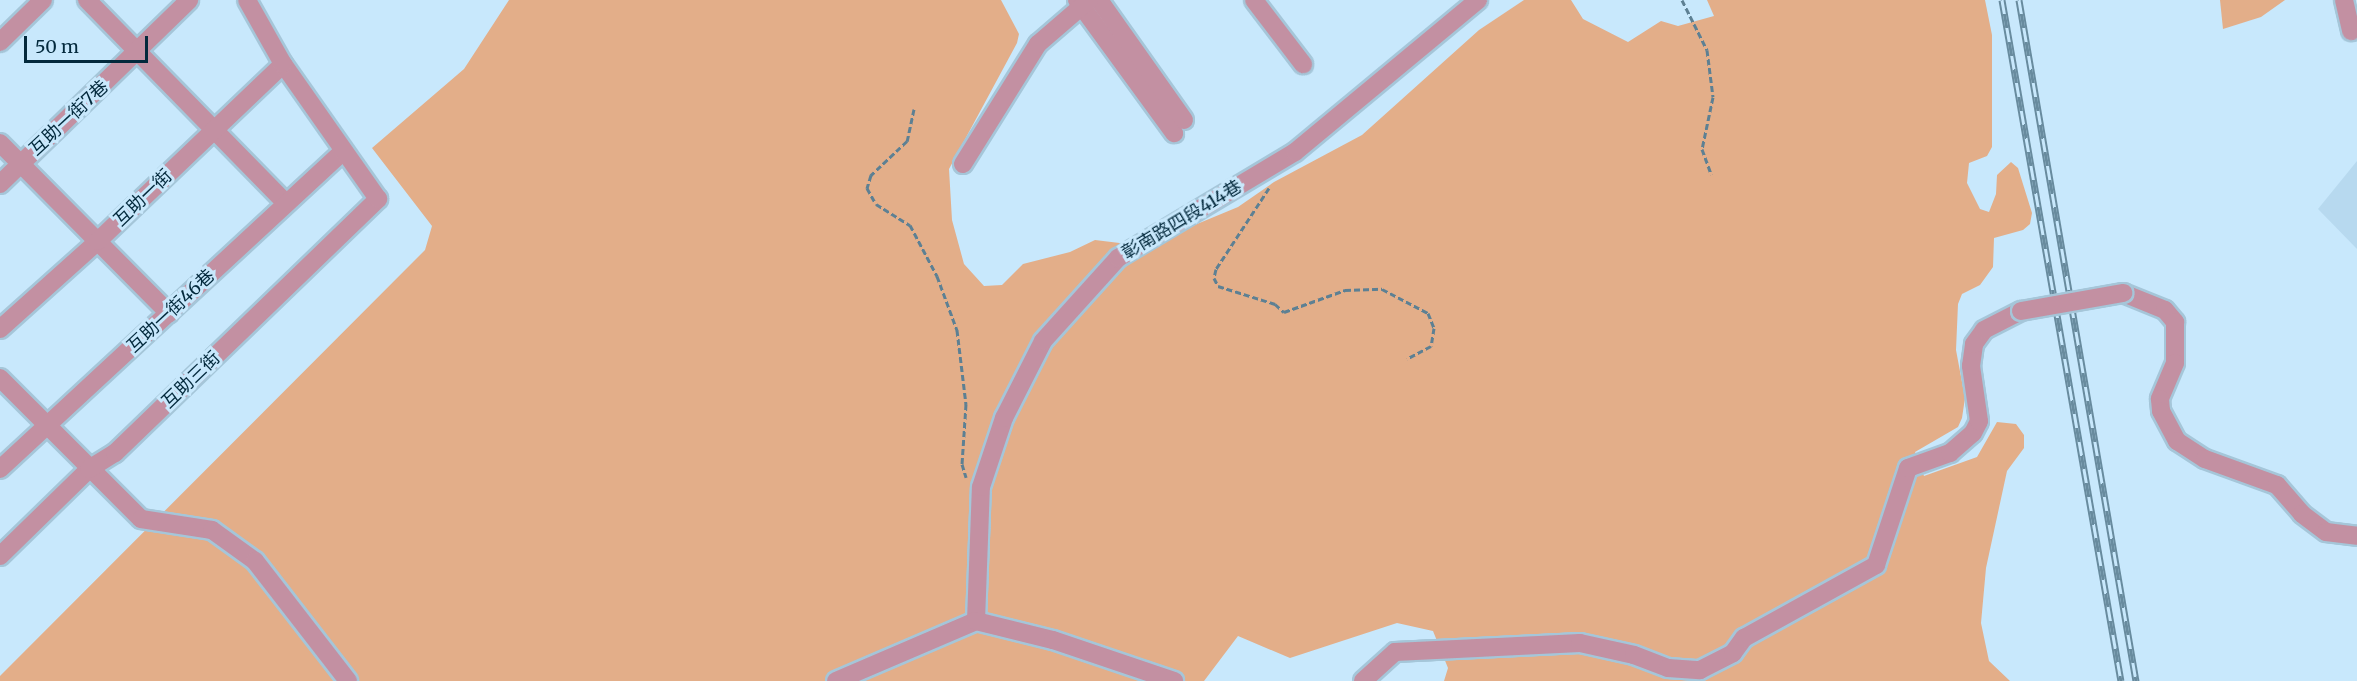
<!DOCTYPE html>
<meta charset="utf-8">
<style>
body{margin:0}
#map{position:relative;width:2357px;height:681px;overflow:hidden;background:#c8e8fc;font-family:Merriweather,"Noto Sans TC",serif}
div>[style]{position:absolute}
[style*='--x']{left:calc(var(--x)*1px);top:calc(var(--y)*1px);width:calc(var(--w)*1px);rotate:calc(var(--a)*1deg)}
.built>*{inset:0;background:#b7d9ef}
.green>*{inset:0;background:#e3ae89}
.path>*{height:3px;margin-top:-1.5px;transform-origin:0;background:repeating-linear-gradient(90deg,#5d8093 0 6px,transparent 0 9px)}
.roads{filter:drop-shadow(2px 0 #a5c6d9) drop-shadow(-2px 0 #a5c6d9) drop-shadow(0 2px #a5c6d9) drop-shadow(0 -2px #a5c6d9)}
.minor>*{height:18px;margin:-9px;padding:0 9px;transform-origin:9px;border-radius:9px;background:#c390a2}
.rail>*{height:7px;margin-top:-3.5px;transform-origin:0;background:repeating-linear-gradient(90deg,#c8e8fc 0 14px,#688b9e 0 28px);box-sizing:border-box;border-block:2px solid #688b9e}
.bridges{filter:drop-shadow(2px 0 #a5c6d9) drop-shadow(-2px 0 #a5c6d9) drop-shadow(0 2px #a5c6d9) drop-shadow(0 -2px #a5c6d9)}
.minor-bridge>*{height:18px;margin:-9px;padding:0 9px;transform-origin:9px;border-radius:9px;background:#c390a2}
span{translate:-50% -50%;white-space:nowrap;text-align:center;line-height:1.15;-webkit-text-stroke:6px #c8e8fc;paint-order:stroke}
.street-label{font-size:18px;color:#03293c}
.scale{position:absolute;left:24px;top:36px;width:124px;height:27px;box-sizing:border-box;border:3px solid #03293c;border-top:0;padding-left:8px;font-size:18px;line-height:21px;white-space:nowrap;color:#03293c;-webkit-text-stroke:4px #c8e8fc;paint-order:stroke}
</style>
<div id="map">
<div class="built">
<i style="clip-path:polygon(2357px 161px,2357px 249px,2318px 209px)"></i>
</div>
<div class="green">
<i style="clip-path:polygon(509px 0,1001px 0,1019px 34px,1017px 43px,949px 169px,952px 220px,964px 264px,984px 286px,1002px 285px,1023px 264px,1070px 252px,1095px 240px,1144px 246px,1238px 207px,1274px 182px,1362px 135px,1479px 30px,1524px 0,1571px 0,1583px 19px,1628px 42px,1661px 21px,1678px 26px,1714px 16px,1707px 0,1985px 0,1992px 35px,1992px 147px,1987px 156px,1969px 163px,1967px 183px,1980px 209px,1989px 212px,1996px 194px,1997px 175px,2011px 162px,2018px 168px,2032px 213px,2030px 224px,2023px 230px,1994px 238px,1993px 267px,1980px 285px,1962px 294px,1958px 304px,1956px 350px,1965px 398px,1962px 418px,1958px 427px,1915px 452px,1924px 476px,1977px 457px,1997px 422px,2016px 424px,2024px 435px,2024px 448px,2007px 471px,1986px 568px,1981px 623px,1989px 661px,2010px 681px,1444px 681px,1448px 668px,1433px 631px,1397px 623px,1290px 658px,1238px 636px,1204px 681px,0 681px,0 676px,425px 250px,432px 226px,372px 148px,464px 69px)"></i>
<i style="clip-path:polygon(2220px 0,2285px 0,2261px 17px,2223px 29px)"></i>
</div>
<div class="path">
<i style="--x:1682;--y:0;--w:56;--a:63.4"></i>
<i style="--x:1707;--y:50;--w:47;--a:82.7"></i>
<i style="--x:1713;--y:97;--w:53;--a:101.9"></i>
<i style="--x:1702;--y:149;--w:27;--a:70"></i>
<i style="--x:914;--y:109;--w:33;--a:102"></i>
<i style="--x:907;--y:141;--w:50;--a:136.6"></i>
<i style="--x:871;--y:175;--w:14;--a:107"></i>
<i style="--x:867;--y:188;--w:18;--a:61"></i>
<i style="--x:876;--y:204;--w:40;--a:32"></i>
<i style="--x:910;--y:225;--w:58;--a:62.1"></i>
<i style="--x:937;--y:276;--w:58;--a:69.7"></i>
<i style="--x:957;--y:330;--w:75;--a:83.1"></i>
<i style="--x:966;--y:404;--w:60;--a:93.8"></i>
<i style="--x:962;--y:464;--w:14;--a:73"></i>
<i style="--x:1269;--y:188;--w:97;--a:123.2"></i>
<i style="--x:1216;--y:269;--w:9;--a:103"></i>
<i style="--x:1214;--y:278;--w:9;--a:63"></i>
<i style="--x:1218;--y:286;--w:60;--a:17.5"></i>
<i style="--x:1275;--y:304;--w:12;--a:42"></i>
<i style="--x:1284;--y:312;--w:65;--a:-19.8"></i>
<i style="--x:1345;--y:290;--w:37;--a:-2"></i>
<i style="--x:1382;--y:289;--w:52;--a:27.6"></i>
<i style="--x:1428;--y:313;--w:16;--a:68"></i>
<i style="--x:1434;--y:328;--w:18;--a:99"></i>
<i style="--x:1431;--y:346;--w:27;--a:152"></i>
</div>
<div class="roads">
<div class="minor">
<i style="--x:87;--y:0;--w:284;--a:45.6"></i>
<i style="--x:1077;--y:0;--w:165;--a:53.9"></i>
<i style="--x:1099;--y:0;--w:147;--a:54.7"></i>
<i style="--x:1254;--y:0;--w:81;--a:52.6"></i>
<i style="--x:2344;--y:0;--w:32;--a:77"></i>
<i style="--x:0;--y:42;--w:60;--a:-44.3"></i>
<i style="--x:0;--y:143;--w:240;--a:45.2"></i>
<i style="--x:963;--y:164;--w:142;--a:-58"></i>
<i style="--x:1038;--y:44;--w:67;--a:-40.8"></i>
<i style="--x:0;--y:184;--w:264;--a:-44.2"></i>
<i style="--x:2123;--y:293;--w:45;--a:22"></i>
<i style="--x:2165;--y:310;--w:16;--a:50"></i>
<i style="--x:2175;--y:322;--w:41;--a:90"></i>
<i style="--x:2175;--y:363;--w:39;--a:113"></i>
<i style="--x:2160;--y:399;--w:12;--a:85"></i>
<i style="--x:2161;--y:411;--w:34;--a:62"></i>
<i style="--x:2177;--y:441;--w:33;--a:33"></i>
<i style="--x:2205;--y:459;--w:77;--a:19.9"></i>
<i style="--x:2277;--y:485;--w:38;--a:49"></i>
<i style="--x:2302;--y:514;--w:30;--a:37"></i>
<i style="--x:2326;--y:532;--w:31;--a:7"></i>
<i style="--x:0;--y:329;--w:132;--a:-41.9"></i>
<i style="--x:98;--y:241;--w:256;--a:-43.7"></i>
<i style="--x:0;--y:378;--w:199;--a:45"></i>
<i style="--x:141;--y:519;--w:72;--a:8.8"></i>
<i style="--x:212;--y:530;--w:53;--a:35.8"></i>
<i style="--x:255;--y:561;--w:152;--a:52.2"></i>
<i style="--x:0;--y:469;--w:466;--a:-42.8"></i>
<i style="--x:0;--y:556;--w:124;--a:-44.3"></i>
<i style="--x:89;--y:469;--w:31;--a:-32"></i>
<i style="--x:115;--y:453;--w:366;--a:-44"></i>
<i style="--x:378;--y:199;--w:165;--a:-125.1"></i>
<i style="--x:283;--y:64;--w:73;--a:-119.4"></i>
<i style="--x:976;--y:621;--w:134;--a:-87.9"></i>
<i style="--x:981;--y:487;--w:73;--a:-71.6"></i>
<i style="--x:1004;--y:418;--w:86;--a:-63.1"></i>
<i style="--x:1043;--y:341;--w:112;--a:-47.9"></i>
<i style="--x:1118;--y:258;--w:206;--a:-30.9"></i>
<i style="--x:1295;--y:152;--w:238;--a:-39.7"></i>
<i style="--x:836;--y:681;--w:152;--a:-23.2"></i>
<i style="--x:976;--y:621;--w:79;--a:13.9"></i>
<i style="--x:1053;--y:640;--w:128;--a:18.7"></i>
<i style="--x:1363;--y:681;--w:43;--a:-42.2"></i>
<i style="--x:1395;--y:652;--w:185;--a:-2.8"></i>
<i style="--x:1580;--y:643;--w:55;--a:12.5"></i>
<i style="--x:1634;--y:655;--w:36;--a:21"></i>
<i style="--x:1668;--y:668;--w:32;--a:4"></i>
<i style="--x:1700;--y:670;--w:37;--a:-27"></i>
<i style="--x:1733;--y:653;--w:19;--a:-54"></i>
<i style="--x:1744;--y:638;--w:151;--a:-28.9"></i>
<i style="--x:1876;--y:565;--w:102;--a:-71.7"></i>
<i style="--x:1908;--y:468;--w:45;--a:-19.7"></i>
<i style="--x:1950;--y:453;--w:30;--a:-41"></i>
<i style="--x:1973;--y:433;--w:13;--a:-63"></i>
<i style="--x:1979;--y:421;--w:56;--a:-98.3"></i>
<i style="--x:1971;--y:366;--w:22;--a:-82"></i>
<i style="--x:1974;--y:344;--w:17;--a:-54"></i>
<i style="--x:1984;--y:330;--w:42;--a:-27.2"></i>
</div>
</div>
<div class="rail">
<i style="--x:2002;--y:0;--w:691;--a:80.09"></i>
<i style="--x:2019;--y:0;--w:691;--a:80.25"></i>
</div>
<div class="bridges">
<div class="minor-bridge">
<i style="--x:2021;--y:311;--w:104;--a:-10"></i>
</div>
</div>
<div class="street-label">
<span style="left:69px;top:118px;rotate:-43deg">互助一街7巷</span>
<span style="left:143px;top:198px;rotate:-44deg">互助一街</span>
<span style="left:1182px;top:220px;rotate:-31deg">彰南路四段414巷</span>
<span style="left:171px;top:311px;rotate:-43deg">互助一街46巷</span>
<span style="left:191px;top:380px;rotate:-44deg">互助三街</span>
</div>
<div class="scale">50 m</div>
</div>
